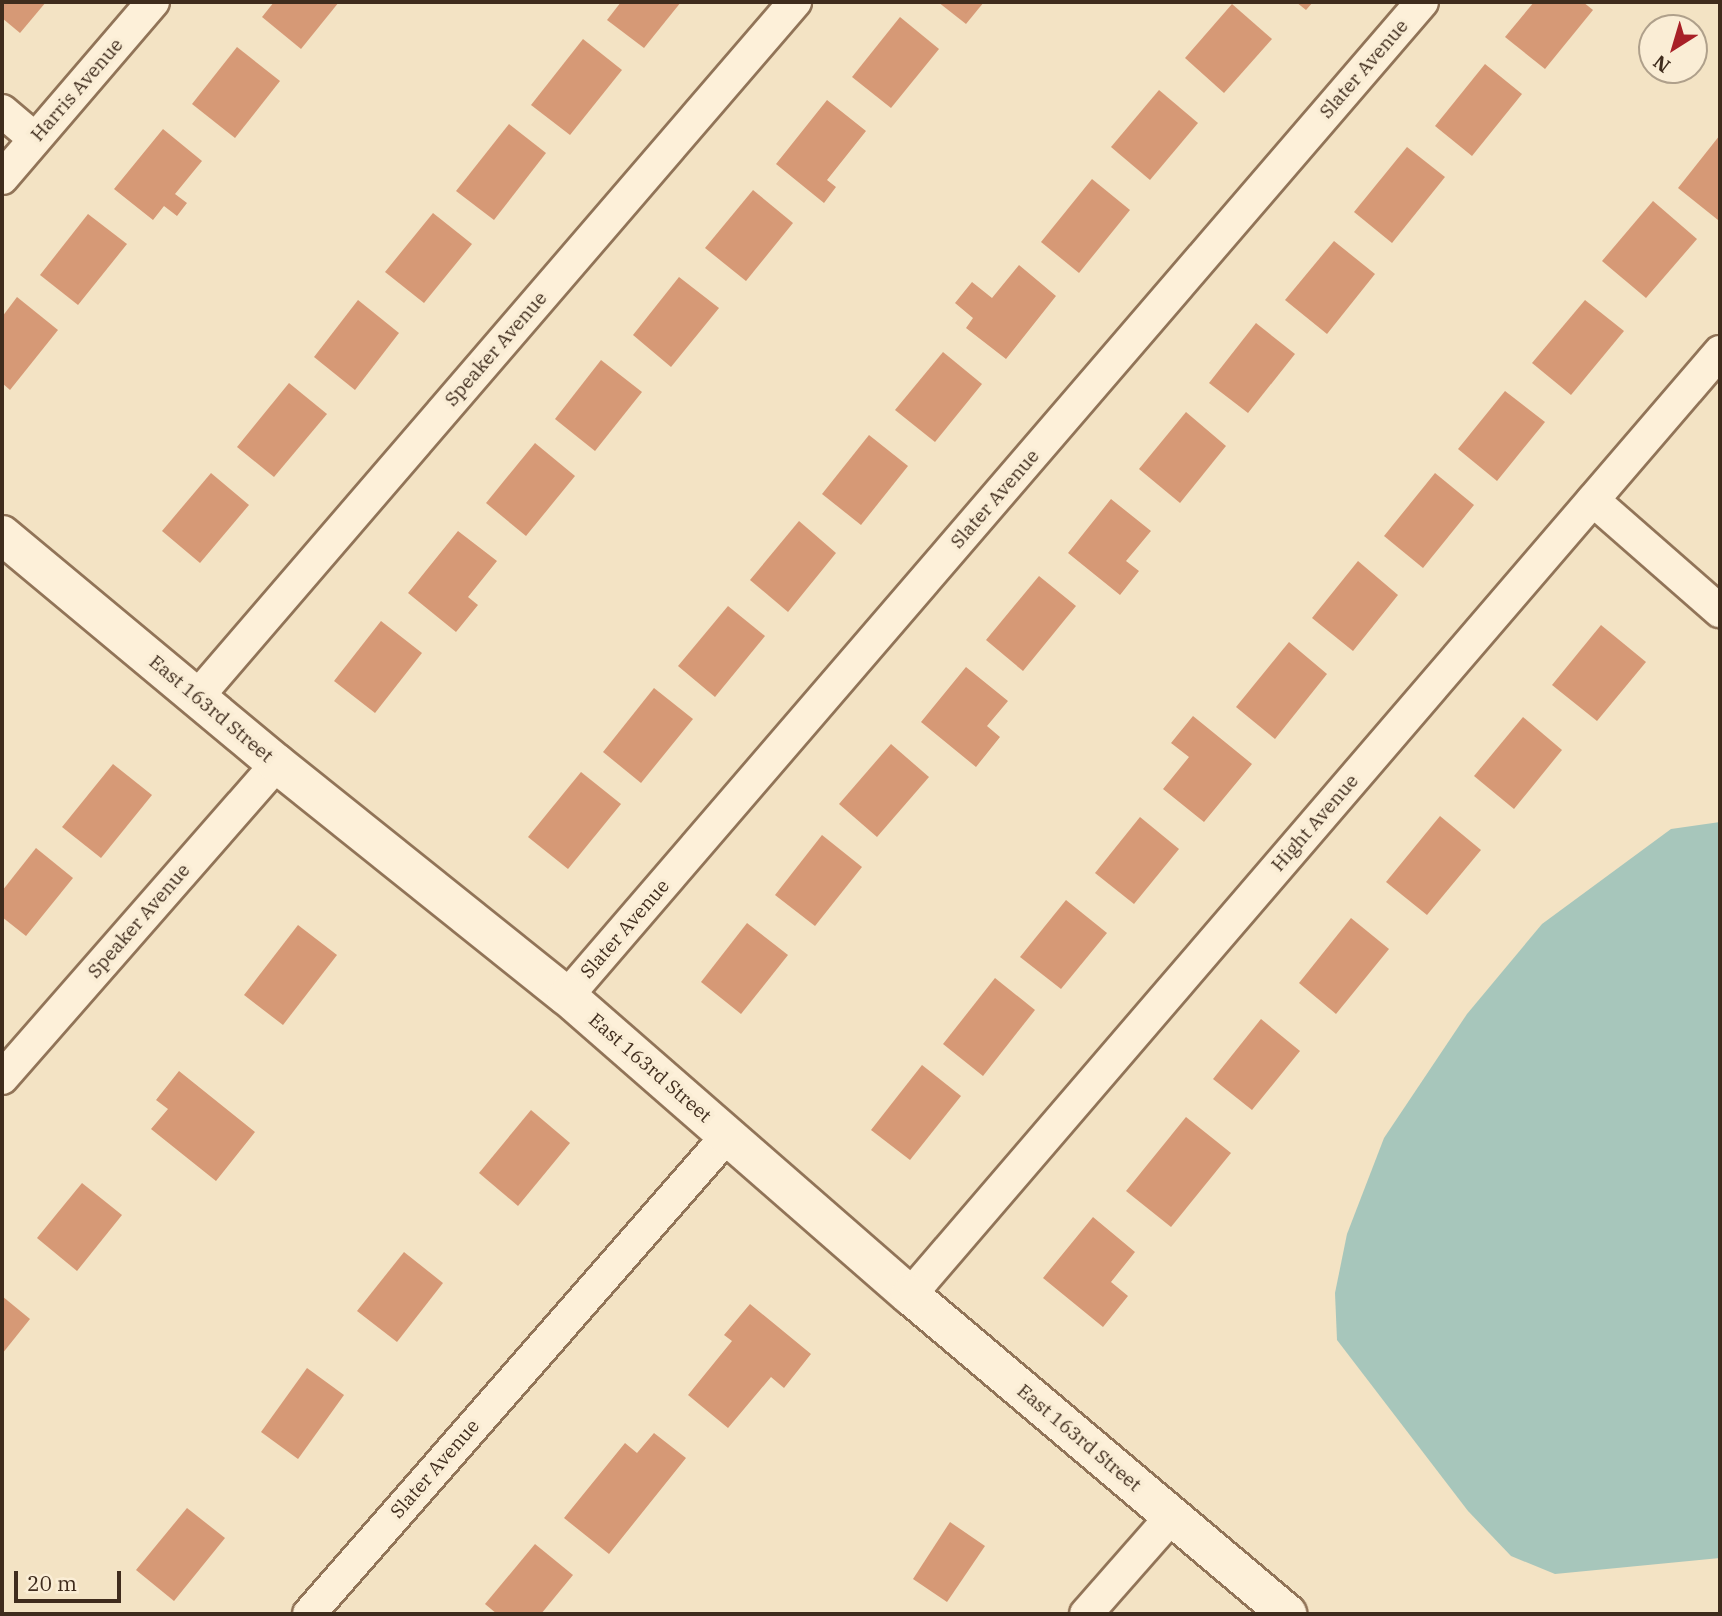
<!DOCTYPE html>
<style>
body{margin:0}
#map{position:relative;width:1722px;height:1616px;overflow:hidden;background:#f3e3c4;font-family:"IBM Plex Serif",serif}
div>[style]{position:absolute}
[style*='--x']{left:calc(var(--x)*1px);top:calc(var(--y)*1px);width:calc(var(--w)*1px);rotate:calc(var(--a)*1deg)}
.water>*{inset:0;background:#a7c6bb}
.building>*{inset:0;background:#d69976}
.roads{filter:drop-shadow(2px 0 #917458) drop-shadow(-2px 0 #917458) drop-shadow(0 2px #917458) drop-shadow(0 -2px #917458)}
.minor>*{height:32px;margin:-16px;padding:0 16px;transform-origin:16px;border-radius:16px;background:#fdf0d9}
.tertiary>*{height:38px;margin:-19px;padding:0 19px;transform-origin:19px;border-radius:19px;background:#fdf0d9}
span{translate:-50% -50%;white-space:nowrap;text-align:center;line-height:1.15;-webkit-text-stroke:7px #faedd5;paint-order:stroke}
.street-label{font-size:19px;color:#3f2c1d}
.frame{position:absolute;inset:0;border:4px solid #3f2c1d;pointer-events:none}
.north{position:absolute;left:1638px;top:14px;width:70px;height:70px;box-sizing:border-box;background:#faedd5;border:2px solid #afa08b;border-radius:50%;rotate:217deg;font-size:19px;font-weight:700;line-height:28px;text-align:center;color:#3f2c1d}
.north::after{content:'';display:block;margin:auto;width:24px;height:32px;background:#a82027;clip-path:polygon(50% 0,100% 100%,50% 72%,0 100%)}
.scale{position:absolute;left:14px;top:1571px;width:107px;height:32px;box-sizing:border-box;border:4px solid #3f2c1d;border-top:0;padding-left:9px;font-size:21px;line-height:24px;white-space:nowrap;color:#3f2c1d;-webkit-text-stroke:5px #faedd5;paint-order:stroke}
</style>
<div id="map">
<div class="water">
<i style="clip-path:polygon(1720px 822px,1720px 1558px,1555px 1574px,1511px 1556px,1468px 1511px,1337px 1340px,1335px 1293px,1347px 1234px,1384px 1138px,1467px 1014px,1542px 924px,1671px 829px)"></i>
</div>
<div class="building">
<i style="clip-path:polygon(2px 2px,46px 2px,20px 33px,2px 18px)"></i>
<i style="clip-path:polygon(274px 2px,339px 2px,301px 49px,262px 17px)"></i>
<i style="clip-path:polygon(621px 2px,681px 2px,644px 48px,607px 20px)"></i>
<i style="clip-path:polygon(938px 2px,984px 2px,966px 24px)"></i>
<i style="clip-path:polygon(1296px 2px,1313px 2px,1306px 10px)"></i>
<i style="clip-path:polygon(1534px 2px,1583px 2px,1593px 10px,1545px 69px,1505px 37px)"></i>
<i style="clip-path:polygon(1232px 4px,1272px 39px,1224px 93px,1185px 58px)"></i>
<i style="clip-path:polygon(900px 17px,939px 49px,891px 108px,852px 77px)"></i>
<i style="clip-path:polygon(583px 39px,622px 70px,570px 135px,531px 105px)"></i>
<i style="clip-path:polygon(237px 47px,280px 81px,235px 138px,192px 104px)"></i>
<i style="clip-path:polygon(1485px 64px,1522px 94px,1472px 156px,1435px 126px)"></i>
<i style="clip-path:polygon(1159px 90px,1198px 123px,1150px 180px,1111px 147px)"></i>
<i style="clip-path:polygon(827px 100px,866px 131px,827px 180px,836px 187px,824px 203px,776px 164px)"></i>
<i style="clip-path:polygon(509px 124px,546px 153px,494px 220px,456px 191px)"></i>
<i style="clip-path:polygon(163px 129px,202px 161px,175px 194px,187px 203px,177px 216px,164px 206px,153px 220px,114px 189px)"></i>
<i style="clip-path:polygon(1720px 135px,1720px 217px,1718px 220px,1678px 188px)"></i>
<i style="clip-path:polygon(1407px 147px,1445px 177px,1392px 243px,1354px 212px)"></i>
<i style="clip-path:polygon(1092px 179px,1130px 210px,1079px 273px,1041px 242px)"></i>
<i style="clip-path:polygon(753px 190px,793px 223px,746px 281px,705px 248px)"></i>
<i style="clip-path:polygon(1653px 201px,1697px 239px,1646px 298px,1602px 261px)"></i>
<i style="clip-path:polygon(433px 213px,472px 244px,424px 303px,385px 272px)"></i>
<i style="clip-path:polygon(88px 214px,127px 244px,78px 305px,40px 275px)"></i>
<i style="clip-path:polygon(1334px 241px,1375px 274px,1327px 334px,1285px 300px)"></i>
<i style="clip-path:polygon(1019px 265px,1056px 296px,1006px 359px,966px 328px,973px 318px,955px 303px,972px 282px,992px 298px)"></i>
<i style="clip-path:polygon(679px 277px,719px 308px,671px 367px,633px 335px)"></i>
<i style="clip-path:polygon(17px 297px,58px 330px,10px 390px,2px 383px,2px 317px)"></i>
<i style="clip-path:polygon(358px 300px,399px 333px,355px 390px,314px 357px)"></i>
<i style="clip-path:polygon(1585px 300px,1624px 331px,1571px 395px,1532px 363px)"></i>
<i style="clip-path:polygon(1256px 323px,1295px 354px,1248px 413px,1209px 383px)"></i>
<i style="clip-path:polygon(943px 352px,982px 384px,935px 442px,895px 410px)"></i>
<i style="clip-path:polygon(601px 360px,642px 392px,595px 451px,555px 419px)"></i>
<i style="clip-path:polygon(289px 383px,327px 414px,274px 477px,237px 447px)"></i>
<i style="clip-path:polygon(1505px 391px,1545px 422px,1497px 481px,1458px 449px)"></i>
<i style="clip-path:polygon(1186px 412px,1226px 446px,1180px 503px,1139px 469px)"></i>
<i style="clip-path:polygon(869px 435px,908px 466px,861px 525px,822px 494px)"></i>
<i style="clip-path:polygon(535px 443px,575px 476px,526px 536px,486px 503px)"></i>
<i style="clip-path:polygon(211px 473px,249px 505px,200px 563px,162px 531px)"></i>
<i style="clip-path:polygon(1435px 473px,1474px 505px,1423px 568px,1384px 536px)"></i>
<i style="clip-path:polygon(1111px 499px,1151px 531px,1126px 561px,1139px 571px,1120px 595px,1068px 553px)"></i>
<i style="clip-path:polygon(799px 521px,836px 553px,788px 612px,750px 580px)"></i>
<i style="clip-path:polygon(458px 531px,497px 561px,468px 597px,478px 605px,456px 632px,408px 593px)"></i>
<i style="clip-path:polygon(1358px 561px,1398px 595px,1353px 651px,1312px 618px)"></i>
<i style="clip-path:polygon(1039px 576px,1076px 606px,1023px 671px,986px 640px)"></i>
<i style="clip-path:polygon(728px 606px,765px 636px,715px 697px,678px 666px)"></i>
<i style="clip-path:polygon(381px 621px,422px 653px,375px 713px,334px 681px)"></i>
<i style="clip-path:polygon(1601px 625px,1646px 662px,1597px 721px,1552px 685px)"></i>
<i style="clip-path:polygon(1289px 642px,1327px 674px,1275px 739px,1236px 707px)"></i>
<i style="clip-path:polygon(966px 667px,1008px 701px,987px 726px,1000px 737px,976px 767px,921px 722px)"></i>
<i style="clip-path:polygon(654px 688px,693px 719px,641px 783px,603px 752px)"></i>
<i style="clip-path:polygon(1193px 716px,1252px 764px,1204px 822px,1163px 789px,1189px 757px,1171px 743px)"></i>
<i style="clip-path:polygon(1523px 717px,1562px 750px,1514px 809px,1474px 776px)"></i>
<i style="clip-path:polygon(891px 744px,929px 777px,877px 837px,839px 804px)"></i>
<i style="clip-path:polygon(113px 764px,152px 795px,101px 858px,62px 827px)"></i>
<i style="clip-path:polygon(581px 772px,621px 804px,568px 869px,528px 837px)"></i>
<i style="clip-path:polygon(1440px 816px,1481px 850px,1427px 915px,1386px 882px)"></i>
<i style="clip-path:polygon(1140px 817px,1179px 849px,1134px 904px,1095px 873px)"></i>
<i style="clip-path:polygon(822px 835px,862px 867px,815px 926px,775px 895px)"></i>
<i style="clip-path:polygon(36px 848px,73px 878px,26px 936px,2px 917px,2px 891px)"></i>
<i style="clip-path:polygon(1066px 900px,1107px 933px,1061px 989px,1020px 957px)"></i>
<i style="clip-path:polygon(1351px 918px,1389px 949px,1336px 1014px,1299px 983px)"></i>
<i style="clip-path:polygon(747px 923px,788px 955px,741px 1014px,701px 982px)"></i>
<i style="clip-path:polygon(298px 925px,337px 955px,283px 1025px,244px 995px)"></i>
<i style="clip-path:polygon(995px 978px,1035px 1010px,983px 1076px,943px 1044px)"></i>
<i style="clip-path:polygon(1261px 1019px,1300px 1051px,1252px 1110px,1213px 1079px)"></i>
<i style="clip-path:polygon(922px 1065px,961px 1096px,910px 1160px,871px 1130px)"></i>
<i style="clip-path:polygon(179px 1071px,255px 1132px,216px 1181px,151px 1129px,168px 1109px,156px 1100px)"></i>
<i style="clip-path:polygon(531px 1110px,570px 1143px,518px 1206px,479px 1173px)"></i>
<i style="clip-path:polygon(1186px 1117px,1231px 1153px,1171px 1227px,1126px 1191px)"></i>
<i style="clip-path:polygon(82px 1183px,122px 1215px,77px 1271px,37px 1238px)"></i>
<i style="clip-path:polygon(1093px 1217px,1135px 1252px,1111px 1282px,1128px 1296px,1103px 1327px,1043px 1278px)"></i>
<i style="clip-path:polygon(404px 1252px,443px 1283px,397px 1342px,357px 1311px)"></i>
<i style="clip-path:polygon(2px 1296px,30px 1319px,2px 1354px)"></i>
<i style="clip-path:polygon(750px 1304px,811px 1354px,784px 1388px,771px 1377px,728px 1428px,688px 1395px,732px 1341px,724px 1335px)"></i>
<i style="clip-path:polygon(307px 1368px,344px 1395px,298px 1459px,261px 1432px)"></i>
<i style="clip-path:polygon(654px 1433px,686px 1458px,609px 1554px,564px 1518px,625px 1443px,637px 1453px)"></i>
<i style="clip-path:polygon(187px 1508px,225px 1538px,174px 1601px,136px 1570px)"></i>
<i style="clip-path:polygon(950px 1522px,985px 1546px,947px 1602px,913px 1579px)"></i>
<i style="clip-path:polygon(535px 1544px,573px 1575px,541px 1614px,497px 1614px,485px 1604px)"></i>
</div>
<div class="roads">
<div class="minor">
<i style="--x:2;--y:111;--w:43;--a:40.3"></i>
<i style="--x:2;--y:178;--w:232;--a:-49.4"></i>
<i style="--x:1593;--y:500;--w:169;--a:41.2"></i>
<i style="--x:197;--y:697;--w:917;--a:-49.29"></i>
<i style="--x:567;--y:996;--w:1311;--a:-49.3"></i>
<i style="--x:2;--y:1078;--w:417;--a:-48.8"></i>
<i style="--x:910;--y:1295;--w:1243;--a:-49.34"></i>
<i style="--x:309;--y:1614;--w:636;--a:-48.82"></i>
<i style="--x:1086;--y:1614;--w:130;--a:-48.7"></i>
</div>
<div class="tertiary">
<i style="--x:2;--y:535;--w:358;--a:39.8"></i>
<i style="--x:277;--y:764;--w:371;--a:38.7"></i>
<i style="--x:567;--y:996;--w:455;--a:41.1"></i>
<i style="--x:910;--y:1295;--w:494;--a:40.2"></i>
</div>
</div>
<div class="street-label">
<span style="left:1364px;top:69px;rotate:-49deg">Slater Avenue</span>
<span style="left:77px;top:90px;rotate:-49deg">Harris Avenue</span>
<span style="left:496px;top:349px;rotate:-49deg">Speaker Avenue</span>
<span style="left:995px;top:499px;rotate:-49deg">Slater Avenue</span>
<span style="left:211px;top:709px;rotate:40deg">East 163rd Street</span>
<span style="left:1315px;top:823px;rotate:-49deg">Hight Avenue</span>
<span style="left:139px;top:921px;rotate:-49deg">Speaker Avenue</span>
<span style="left:625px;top:929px;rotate:-49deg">Slater Avenue</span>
<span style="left:650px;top:1068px;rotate:41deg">East 163rd Street</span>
<span style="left:1079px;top:1438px;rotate:40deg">East 163rd Street</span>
<span style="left:435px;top:1469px;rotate:-49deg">Slater Avenue</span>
</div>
<div class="frame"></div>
<div class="north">N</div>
<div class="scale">20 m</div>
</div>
